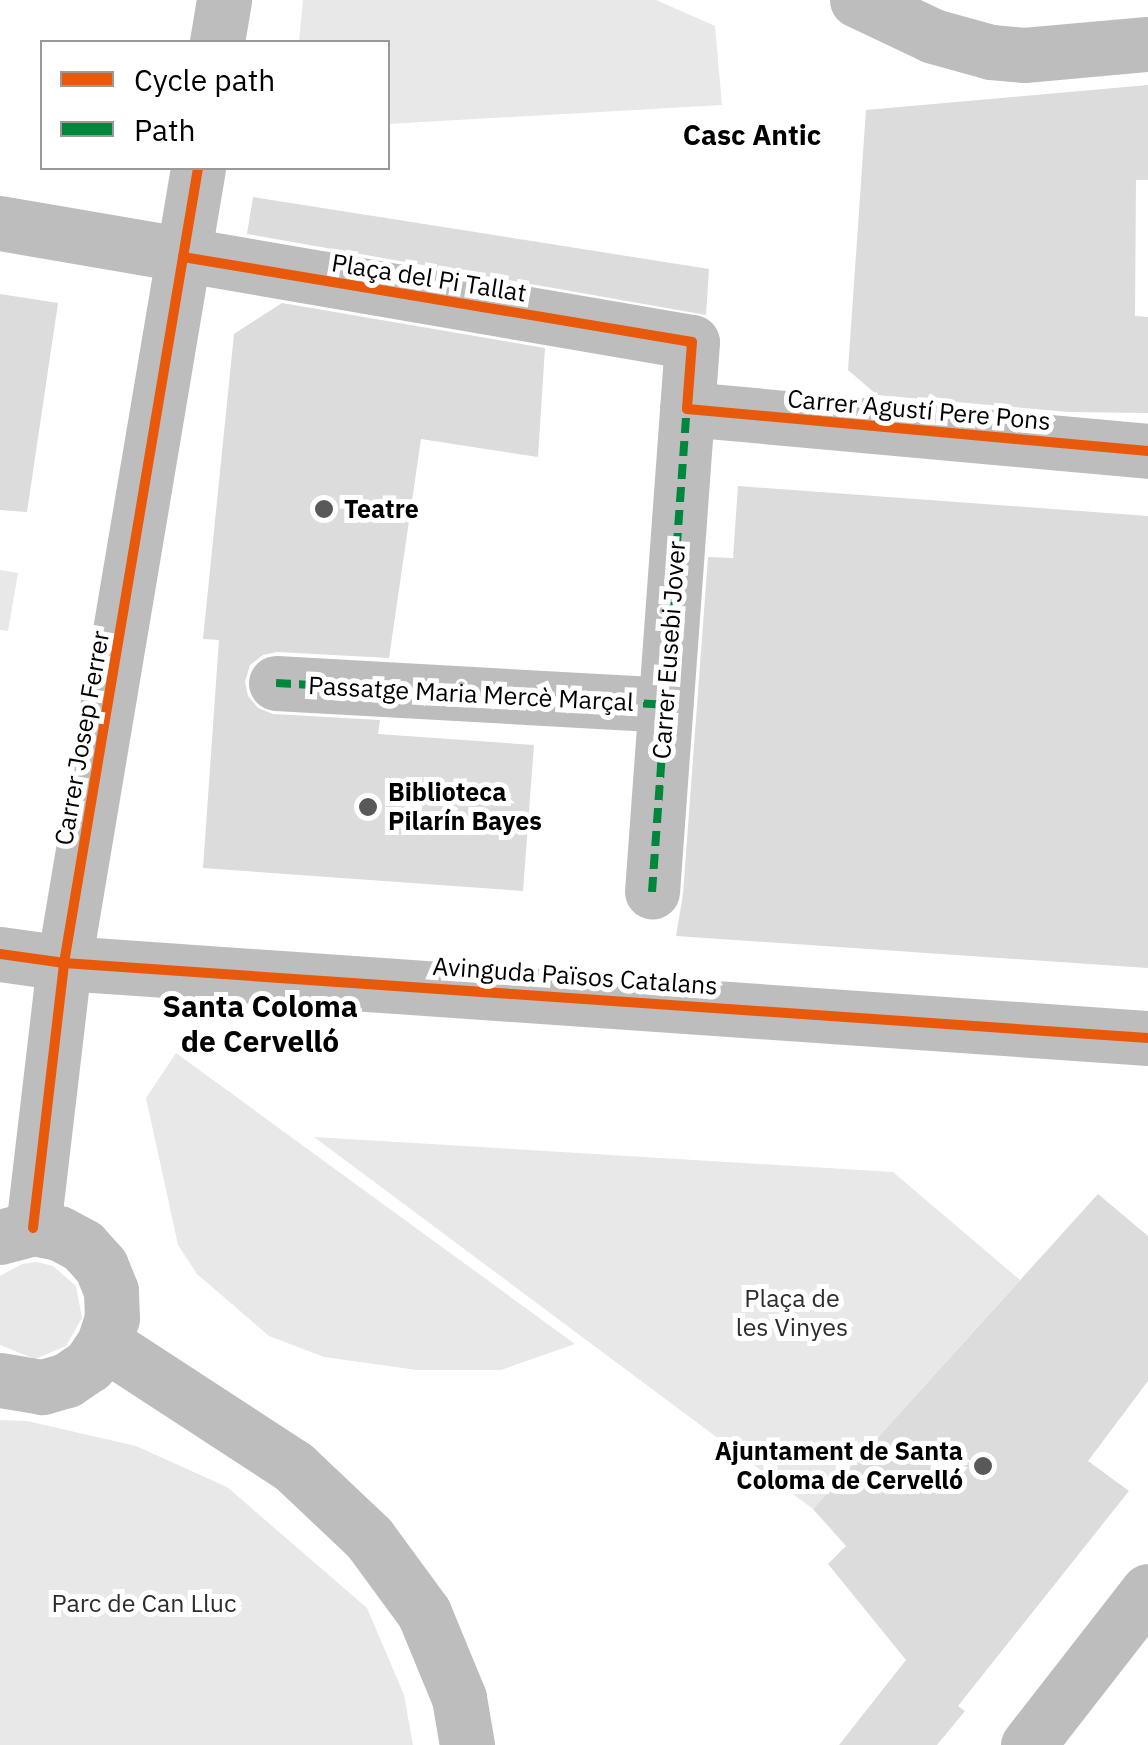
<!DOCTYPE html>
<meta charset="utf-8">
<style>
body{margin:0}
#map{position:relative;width:1148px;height:1745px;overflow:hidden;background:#fff;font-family:"IBM Plex Sans",sans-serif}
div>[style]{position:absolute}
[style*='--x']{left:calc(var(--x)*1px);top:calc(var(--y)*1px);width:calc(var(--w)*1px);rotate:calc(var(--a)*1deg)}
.green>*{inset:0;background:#e8e8e8}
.building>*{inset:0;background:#dcdcdc}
.minor>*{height:55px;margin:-27.5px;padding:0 27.5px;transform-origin:27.5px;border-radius:27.5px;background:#bdbdbd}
.quiet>*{height:8px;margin-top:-4px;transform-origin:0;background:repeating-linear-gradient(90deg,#00873e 0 15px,transparent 0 23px)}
.cycleway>*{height:10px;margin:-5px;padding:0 5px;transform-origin:5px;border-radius:5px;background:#e8590c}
.dots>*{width:28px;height:28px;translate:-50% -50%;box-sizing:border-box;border:5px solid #fff;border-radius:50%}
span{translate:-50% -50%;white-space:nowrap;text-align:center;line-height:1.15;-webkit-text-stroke:10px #fff;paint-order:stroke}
.street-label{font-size:25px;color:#000}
.poi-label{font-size:25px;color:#000;font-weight:700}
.left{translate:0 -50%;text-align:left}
.right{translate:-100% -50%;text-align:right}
.park-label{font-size:25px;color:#2d2d2d}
.neighbourhood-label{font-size:28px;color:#000;font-weight:700}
.quarter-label{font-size:30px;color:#000;font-weight:700}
.legend{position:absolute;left:40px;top:40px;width:350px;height:130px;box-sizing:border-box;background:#fff;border:2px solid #999;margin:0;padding:12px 18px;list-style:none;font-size:30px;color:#000}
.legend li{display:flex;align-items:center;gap:20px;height:50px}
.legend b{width:50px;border:2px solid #999}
</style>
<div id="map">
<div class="green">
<i style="clip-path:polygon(303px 0,656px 0,715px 26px,722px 105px,388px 124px,388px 42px,299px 42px)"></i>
<i style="clip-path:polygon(0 570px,18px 573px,8px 631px,0 630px)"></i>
<i style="clip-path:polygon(176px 1053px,575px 1344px,501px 1370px,417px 1370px,324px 1357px,269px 1336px,197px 1274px,178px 1245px,146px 1098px)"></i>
<i style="clip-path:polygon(314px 1137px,893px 1172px,1020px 1280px,813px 1509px)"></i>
<i style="clip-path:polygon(37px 1262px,53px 1266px,76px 1286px,82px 1318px,66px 1346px,35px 1359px,0 1345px,0 1276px,22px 1264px)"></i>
<i style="clip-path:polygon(0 1420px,27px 1421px,136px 1446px,227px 1487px,367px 1608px,404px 1695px,413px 1745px,0 1745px)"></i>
</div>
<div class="building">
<i style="clip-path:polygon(1148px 85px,1148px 180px,1136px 180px,1135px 316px,1148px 317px,1148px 413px,1068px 412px,877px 395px,848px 370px,866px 110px)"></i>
<i style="clip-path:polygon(253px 197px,709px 269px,706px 315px,247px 234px)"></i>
<i style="clip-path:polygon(0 294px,58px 303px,27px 512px,0 510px)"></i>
<i style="clip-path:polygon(282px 303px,545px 348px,538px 457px,421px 439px,389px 658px,277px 652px,263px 655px,250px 665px,245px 682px,248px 696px,258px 708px,273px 714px,380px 720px,378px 734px,534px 745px,523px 891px,203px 868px,219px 640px,203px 639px,234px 334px)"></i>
<i style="clip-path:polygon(738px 486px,1148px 516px,1148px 968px,676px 936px,683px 894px,708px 557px,733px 558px)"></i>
<i style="clip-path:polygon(1098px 1194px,1148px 1236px,1148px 1381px,1088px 1461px,1129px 1491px,958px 1706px,965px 1711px,937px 1745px,839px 1745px,906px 1660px,828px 1564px,846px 1546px,813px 1509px)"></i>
</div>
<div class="minor">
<i style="--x:857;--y:0;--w:84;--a:25.3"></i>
<i style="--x:933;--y:36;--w:60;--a:15.4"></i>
<i style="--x:991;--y:52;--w:33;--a:5"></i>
<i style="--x:1024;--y:55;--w:124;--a:-5.1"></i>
<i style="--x:217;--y:42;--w:43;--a:-80.5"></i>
<i style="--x:0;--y:223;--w:702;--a:9.76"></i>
<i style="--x:692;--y:342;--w:551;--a:94.16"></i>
<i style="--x:687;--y:409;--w:463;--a:5.2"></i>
<i style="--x:276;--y:683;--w:390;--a:3.2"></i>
<i style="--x:0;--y:954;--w:65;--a:8"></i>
<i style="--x:64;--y:963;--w:1087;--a:3.96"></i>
<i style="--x:33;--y:1228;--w:267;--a:-83.3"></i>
<i style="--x:64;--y:963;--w:806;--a:-80.43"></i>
<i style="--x:0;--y:1237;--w:34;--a:-15"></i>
<i style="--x:33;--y:1228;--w:26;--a:11"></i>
<i style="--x:59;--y:1233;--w:27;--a:28"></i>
<i style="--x:83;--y:1246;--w:27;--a:48"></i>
<i style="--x:101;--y:1266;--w:27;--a:68"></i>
<i style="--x:111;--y:1291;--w:27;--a:88"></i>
<i style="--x:112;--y:1318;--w:26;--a:108"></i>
<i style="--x:104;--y:1343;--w:27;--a:124"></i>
<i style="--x:89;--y:1365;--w:27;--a:146"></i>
<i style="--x:67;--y:1380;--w:26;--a:164"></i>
<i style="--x:42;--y:1387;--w:43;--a:-170.5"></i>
<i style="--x:104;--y:1343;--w:227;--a:33.1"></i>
<i style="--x:294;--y:1467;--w:103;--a:43.4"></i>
<i style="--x:369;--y:1538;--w:93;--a:53.7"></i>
<i style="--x:424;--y:1613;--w:92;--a:67.6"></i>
<i style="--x:459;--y:1698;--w:48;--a:80.3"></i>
<i style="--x:1028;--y:1745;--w:195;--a:-52.1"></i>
</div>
<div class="quiet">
<i style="--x:276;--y:683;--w:390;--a:3.2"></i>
<i style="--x:652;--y:892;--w:490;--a:-85.9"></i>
</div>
<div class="cycleway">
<i style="--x:183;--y:257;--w:516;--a:9.48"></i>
<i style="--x:692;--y:342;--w:67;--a:94.3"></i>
<i style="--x:687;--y:409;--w:463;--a:5.2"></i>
<i style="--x:0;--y:954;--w:65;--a:8"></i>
<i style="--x:64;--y:963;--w:1087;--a:3.96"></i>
<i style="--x:33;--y:1228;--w:267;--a:-83.3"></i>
<i style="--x:64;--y:963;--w:806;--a:-80.43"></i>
</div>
<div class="dots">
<i style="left:324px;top:509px;background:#595959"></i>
<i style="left:368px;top:807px;background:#595959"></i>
<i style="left:983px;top:1466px;background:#595959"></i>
</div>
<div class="street-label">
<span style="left:429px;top:278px;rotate:9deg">Plaça del Pi Tallat</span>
<span style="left:919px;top:410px;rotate:5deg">Carrer Agustí Pere Pons</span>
<span style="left:669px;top:650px;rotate:-86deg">Carrer Eusebi Jover</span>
<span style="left:471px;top:694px;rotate:3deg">Passatge Maria Mercè Marçal</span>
<span style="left:82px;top:738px;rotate:-80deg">Carrer Josep Ferrer</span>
<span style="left:575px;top:976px;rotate:4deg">Avinguda Països Catalans</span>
</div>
<div class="poi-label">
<span class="left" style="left:344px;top:509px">Teatre</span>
<span class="left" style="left:388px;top:807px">Biblioteca<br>Pilarín Bayes</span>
<span class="right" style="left:963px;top:1466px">Ajuntament de Santa<br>Coloma de Cervelló</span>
</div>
<div class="park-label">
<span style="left:792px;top:1313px">Plaça de<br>les Vinyes</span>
<span style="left:144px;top:1603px">Parc de Can Lluc</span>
</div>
<div class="neighbourhood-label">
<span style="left:752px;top:135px">Casc Antic</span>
</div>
<div class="quarter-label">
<span style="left:260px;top:1023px">Santa Coloma<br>de Cervelló</span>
</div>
<ul class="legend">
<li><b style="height:12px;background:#e8590c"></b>Cycle path</li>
<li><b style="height:12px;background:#00873e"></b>Path</li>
</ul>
</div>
